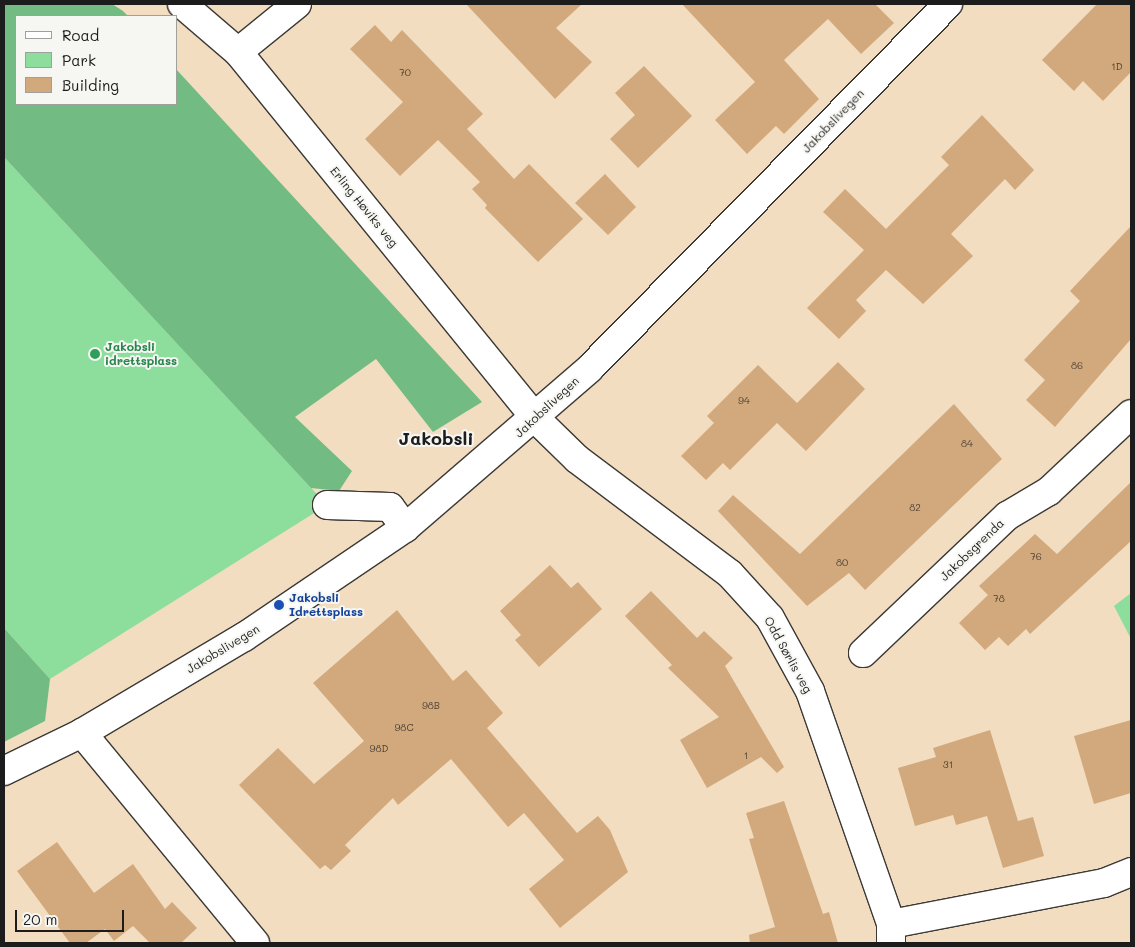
<!DOCTYPE html>
<meta charset="utf-8">
<style>
body{margin:0}
#map{position:relative;width:1135px;height:947px;overflow:hidden;background:#f2ddc0;font-family:Mali,sans-serif}
div>[style]{position:absolute}
[style*='--x']{left:calc(var(--x)*1px);top:calc(var(--y)*1px);width:calc(var(--w)*1px);rotate:calc(var(--a)*1deg)}
.green>*{inset:0;background:#8ddd9d}
.forest>*{inset:0;background:#72bc84}
.building>*{inset:0;background:#d2a97c}
.roads{filter:drop-shadow(1px 0 #3c3935) drop-shadow(-1px 0 #3c3935) drop-shadow(0 1px #3c3935) drop-shadow(0 -1px #3c3935)}
.minor>*{height:28px;margin:-14px;padding:0 14px;transform-origin:14px;border-radius:14px;background:#fff}
.dots>*{width:14px;height:14px;translate:-50% -50%;box-sizing:border-box;border:2px solid #f6f6f2;border-radius:50%}
span{translate:-50% -50%;white-space:nowrap;text-align:center;line-height:1.15;-webkit-text-stroke:4px #f6f6f2;paint-order:stroke}
.number-label{font-size:10px;color:#4a3f34}
.number-label span{-webkit-text-stroke-width:0}
.street-label{font-size:12px;color:#1c1c1c}
.leisure-label{font-size:12px;color:#27864d;font-weight:700}
.left{translate:0 -50%;text-align:left}
.transit-label{font-size:12px;color:#164399;font-weight:700}
.district-label{font-size:18px;color:#1c1c1c;font-weight:700}
.frame{position:absolute;inset:0;border:5px solid #1c1c1c;pointer-events:none}
.legend{position:absolute;left:15px;top:15px;width:162px;height:90px;box-sizing:border-box;background:#f6f6f2;border:1px solid #9f9f9c;margin:0;padding:6px 9px;list-style:none;font-size:15px;color:#1c1c1c}
.legend li{display:flex;align-items:center;gap:10px;height:25px}
.legend b{width:25px;border:1px solid #9f9f9c}
.scale{position:absolute;left:15px;top:910px;width:109px;height:22px;box-sizing:border-box;border:2px solid #1c1c1c;border-top:0;padding-left:6px;font-size:15px;line-height:18px;white-space:nowrap;color:#1c1c1c;-webkit-text-stroke:4px #f6f6f2;paint-order:stroke}
</style>
<div id="map">
<div class="green">
<i style="clip-path:polygon(4px 157px,327px 505px,50px 679px,4px 628px)"></i>
<i style="clip-path:polygon(1131px 593px,1131px 639px,1114px 606px)"></i>
</div>
<div class="forest">
<i style="clip-path:polygon(4px 4px,112px 4px,123px 11px,128px 16px,16px 16px,16px 104px,176px 104px,176px 69px,482px 402px,433px 432px,376px 359px,295px 417px,352px 471px,339px 491px,311px 488px,4px 157px)"></i>
<i style="clip-path:polygon(4px 628px,50px 679px,45px 721px,4px 742px)"></i>
</div>
<div class="building">
<i style="clip-path:polygon(466px 4px,582px 4px,556px 28px,592px 62px,555px 99px)"></i>
<i style="clip-path:polygon(682px 4px,875px 4px,894px 23px,861px 54px,828px 19px,784px 60px,819px 99px,784px 134px,776px 126px,747px 154px,715px 120px,755px 82px)"></i>
<i style="clip-path:polygon(1097px 4px,1131px 4px,1131px 72px,1103px 101px,1083px 81px,1074px 91px,1042px 60px)"></i>
<i style="clip-path:polygon(375px 25px,391px 42px,402px 30px,483px 114px,467px 129px,514px 179px,529px 164px,583px 219px,538px 262px,485px 208px,487px 205px,472px 189px,480px 182px,438px 140px,400px 176px,365px 139px,403px 102px,350px 49px)"></i>
<i style="clip-path:polygon(644px 66px,692px 116px,638px 168px,610px 139px,635px 115px,615px 93px)"></i>
<i style="clip-path:polygon(982px 115px,1034px 170px,1015px 190px,1005px 179px,951px 234px,973px 256px,923px 304px,886px 270px,856px 300px,866px 311px,839px 339px,807px 308px,864px 250px,823px 212px,845px 189px,886px 229px,949px 165px,941px 157px)"></i>
<i style="clip-path:polygon(605px 174px,636px 207px,608px 235px,575px 203px)"></i>
<i style="clip-path:polygon(1131px 226px,1131px 339px,1055px 427px,1026px 400px,1045px 380px,1024px 360px,1080px 301px,1070px 291px)"></i>
<i style="clip-path:polygon(838px 362px,865px 389px,806px 451px,777px 423px,730px 470px,723px 463px,706px 480px,681px 456px,714px 423px,707px 416px,758px 365px,797px 403px)"></i>
<i style="clip-path:polygon(954px 404px,1002px 459px,865px 590px,849px 573px,807px 606px,718px 511px,733px 495px,800px 554px)"></i>
<i style="clip-path:polygon(1131px 482px,1131px 541px,1030px 634px,1026px 629px,1008px 646px,999px 637px,985px 650px,959px 623px,988px 595px,979px 586px,1035px 534px,1057px 554px)"></i>
<i style="clip-path:polygon(550px 565px,571px 588px,578px 582px,602px 609px,539px 667px,515px 640px,521px 635px,500px 611px)"></i>
<i style="clip-path:polygon(651px 591px,697px 638px,704px 631px,733px 658px,725px 666px,784px 767px,777px 773px,761px 757px,707px 788px,680px 740px,719px 717px,668px 668px,672px 665px,625px 616px)"></i>
<i style="clip-path:polygon(397px 610px,453px 681px,466px 670px,503px 713px,487px 728px,577px 833px,598px 816px,610px 830px,628px 872px,560px 928px,529px 889px,564px 860px,524px 813px,508px 827px,451px 759px,398px 805px,393px 798px,345px 845px,351px 851px,331px 870px,325px 865px,320px 869px,239px 785px,278px 748px,314px 784px,364px 741px,313px 683px)"></i>
<i style="clip-path:polygon(1131px 720px,1131px 793px,1094px 804px,1074px 736px)"></i>
<i style="clip-path:polygon(990px 730px,1018px 821px,1033px 817px,1044px 856px,1003px 868px,987px 816px,956px 825px,953px 815px,915px 826px,898px 768px,936px 757px,933px 748px)"></i>
<i style="clip-path:polygon(784px 801px,823px 914px,829px 912px,838px 943px,750px 943px,749px 935px,775px 927px,749px 839px,754px 838px,746px 813px)"></i>
<i style="clip-path:polygon(57px 842px,94px 893px,133px 864px,165px 909px,172px 902px,197px 928px,181px 943px,150px 943px,133px 926px,114px 941px,105px 929px,86px 943px,70px 943px,17px 871px)"></i>
</div>
<div class="roads">
<div class="minor">
<i style="--x:182;--y:4;--w:74;--a:40.6"></i>
<i style="--x:238;--y:52;--w:473;--a:50.9"></i>
<i style="--x:536;--y:419;--w:57;--a:44.3"></i>
<i style="--x:577;--y:459;--w:191;--a:36.9"></i>
<i style="--x:730;--y:574;--w:59;--a:47.7"></i>
<i style="--x:770;--y:618;--w:83;--a:61.3"></i>
<i style="--x:810;--y:691;--w:247;--a:70.8"></i>
<i style="--x:891;--y:924;--w:19;--a:90"></i>
<i style="--x:238;--y:52;--w:76;--a:-39.1"></i>
<i style="--x:327;--y:505;--w:63;--a:1.8"></i>
<i style="--x:390;--y:507;--w:26;--a:54"></i>
<i style="--x:863;--y:653;--w:199;--a:-43.6"></i>
<i style="--x:1007;--y:516;--w:49;--a:-30.8"></i>
<i style="--x:1049;--y:491;--w:112;--a:-43.2"></i>
<i style="--x:82;--y:733;--w:272;--a:50.5"></i>
<i style="--x:4;--y:771;--w:87;--a:-26"></i>
<i style="--x:82;--y:733;--w:188;--a:-30.7"></i>
<i style="--x:244;--y:637;--w:194;--a:-34.1"></i>
<i style="--x:405;--y:528;--w:243;--a:-40.8"></i>
<i style="--x:589;--y:369;--w:512;--a:-45.47"></i>
<i style="--x:891;--y:924;--w:217;--a:-10.9"></i>
<i style="--x:1104;--y:883;--w:29;--a:-22"></i>
</div>
</div>
<div class="dots">
<i style="left:95px;top:354px;background:#2e9e5b"></i>
<i style="left:279px;top:605px;background:#1a4fb4"></i>
</div>
<div class="number-label">
<span style="left:1117px;top:67px">1D</span>
<span style="left:405px;top:73px">70</span>
<span style="left:1077px;top:366px">86</span>
<span style="left:744px;top:401px">94</span>
<span style="left:967px;top:444px">84</span>
<span style="left:915px;top:508px">82</span>
<span style="left:1036px;top:557px">76</span>
<span style="left:842px;top:563px">80</span>
<span style="left:999px;top:599px">78</span>
<span style="left:431px;top:706px">98B</span>
<span style="left:404px;top:728px">98C</span>
<span style="left:379px;top:749px">98D</span>
<span style="left:746px;top:756px">1</span>
<span style="left:948px;top:765px">31</span>
</div>
<div class="street-label">
<span style="left:833px;top:121px;rotate:-46deg">Jakobslivegen</span>
<span style="left:364px;top:207px;rotate:51deg">Erling Høviks veg</span>
<span style="left:547px;top:407px;rotate:-43deg">Jakobslivegen</span>
<span style="left:972px;top:550px;rotate:-44deg">Jakobsgrenda</span>
<span style="left:223px;top:649px;rotate:-31deg">Jakobslivegen</span>
<span style="left:788px;top:655px;rotate:61deg">Odd Sørlis veg</span>
</div>
<div class="leisure-label">
<span class="left" style="left:105px;top:354px">Jakobsli<br>idrettsplass</span>
</div>
<div class="transit-label">
<span class="left" style="left:289px;top:605px">Jakobsli<br>Idrettsplass</span>
</div>
<div class="district-label">
<span style="left:436px;top:438px">Jakobsli</span>
</div>
<div class="frame"></div>
<ul class="legend">
<li><b style="height:6px;background:#fff"></b>Road</li>
<li><b style="height:14px;background:#8ddd9d"></b>Park</li>
<li><b style="height:14px;background:#d2a97c"></b>Building</li>
</ul>
<div class="scale">20 m</div>
</div>
